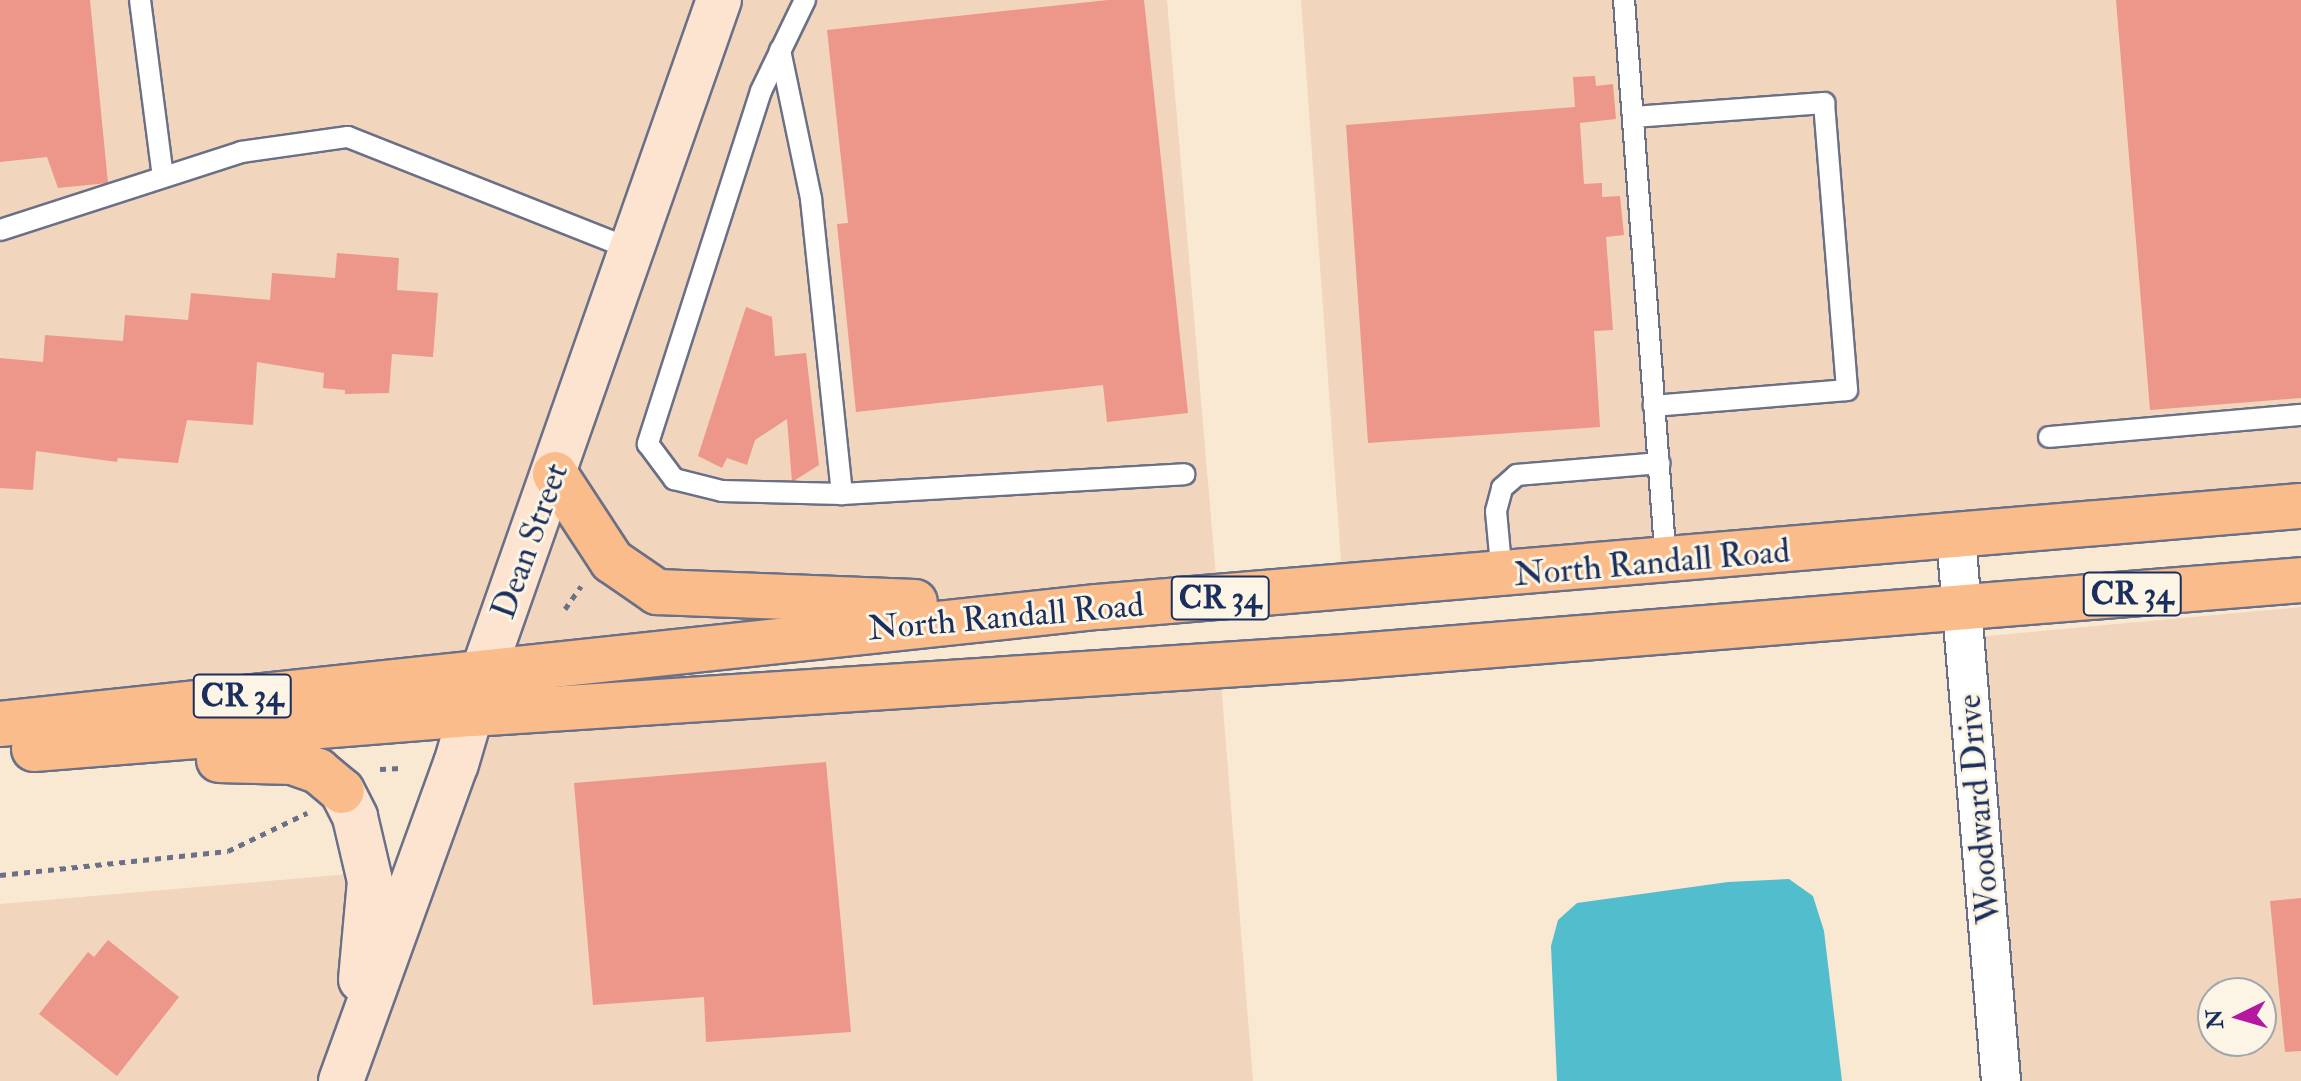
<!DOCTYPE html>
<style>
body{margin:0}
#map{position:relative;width:2301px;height:1081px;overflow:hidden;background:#f9e9d3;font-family:"IM FELL Double Pica",serif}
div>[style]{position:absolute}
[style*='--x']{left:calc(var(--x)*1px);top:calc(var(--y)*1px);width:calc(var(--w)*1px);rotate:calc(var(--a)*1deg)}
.built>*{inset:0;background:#f2d5bd}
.water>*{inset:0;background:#51bdcd}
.building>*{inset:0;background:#ed978a}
.path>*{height:5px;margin-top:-2.5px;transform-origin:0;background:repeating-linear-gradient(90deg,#697087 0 6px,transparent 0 12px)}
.roads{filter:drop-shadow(2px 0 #697087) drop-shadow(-2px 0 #697087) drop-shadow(0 2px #697087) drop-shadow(0 -2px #697087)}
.lane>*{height:20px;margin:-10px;padding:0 10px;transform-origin:10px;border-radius:10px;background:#fff}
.street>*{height:38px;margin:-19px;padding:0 19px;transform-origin:19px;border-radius:19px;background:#fff}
.secondary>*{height:44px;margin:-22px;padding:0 22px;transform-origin:22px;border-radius:22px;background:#fde4d1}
.primary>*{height:44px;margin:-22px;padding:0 22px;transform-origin:22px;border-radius:22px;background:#fabc8b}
span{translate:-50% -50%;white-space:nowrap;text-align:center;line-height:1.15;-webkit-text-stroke:6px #fcf5e5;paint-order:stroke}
.shield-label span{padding:2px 6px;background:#fcf5e5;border:2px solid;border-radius:6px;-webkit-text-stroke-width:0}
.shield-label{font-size:32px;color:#1b2f5e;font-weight:700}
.street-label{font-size:34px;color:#1b2f5e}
.north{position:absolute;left:2197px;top:977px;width:80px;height:80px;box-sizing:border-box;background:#fcf5e5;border:2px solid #a2a6af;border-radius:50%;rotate:265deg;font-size:22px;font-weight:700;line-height:32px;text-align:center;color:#1b2f5e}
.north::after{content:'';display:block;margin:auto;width:28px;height:36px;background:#b5179e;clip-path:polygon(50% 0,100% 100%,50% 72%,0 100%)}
</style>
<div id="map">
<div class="built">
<i style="clip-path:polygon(0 0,709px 0,480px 656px,0 707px)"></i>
<i style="clip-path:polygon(728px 0,1167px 0,1217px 588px,499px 657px)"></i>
<i style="clip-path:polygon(1301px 0,2301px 0,2301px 491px,1342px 574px)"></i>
<i style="clip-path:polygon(evenodd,2301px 607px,2301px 1081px,2001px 1081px,1965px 638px,2301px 607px,2213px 993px,2261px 993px,2261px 1041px,2213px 1041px,2213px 993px)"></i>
<i style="clip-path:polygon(1221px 682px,1253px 1081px,358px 1081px,482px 727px)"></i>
<i style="clip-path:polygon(407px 869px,331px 1081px,0 1081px,0 904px)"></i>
</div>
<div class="water">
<i style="clip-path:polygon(1789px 879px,1813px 896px,1824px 931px,1842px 1081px,1557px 1081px,1551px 946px,1558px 920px,1577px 903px,1728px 882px)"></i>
</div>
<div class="building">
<i style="clip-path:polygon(0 0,90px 0,108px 183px,58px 188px,47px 157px,0 162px)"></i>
<i style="clip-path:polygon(1108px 0,1144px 0,1188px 413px,1107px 422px,1103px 385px,856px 412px,837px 224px,848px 223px,827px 30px)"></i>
<i style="clip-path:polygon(2116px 0,2301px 0,2301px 398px,2150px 410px)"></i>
<i style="clip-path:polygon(1595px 76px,1596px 86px,1613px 84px,1616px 119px,1580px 123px,1584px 184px,1602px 183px,1602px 197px,1620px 196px,1624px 235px,1606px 237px,1613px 330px,1594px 331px,1600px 427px,1368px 443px,1346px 125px,1575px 107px,1573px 77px)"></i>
<i style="clip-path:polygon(337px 253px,399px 258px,397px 290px,438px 293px,433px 357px,392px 354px,389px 393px,345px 394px,345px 390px,323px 388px,324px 373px,257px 362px,253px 425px,187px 420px,178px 463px,118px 458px,117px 462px,36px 451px,33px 490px,0 488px,0 358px,43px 362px,45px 335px,123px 341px,125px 315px,188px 320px,191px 293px,270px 300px,272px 273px,335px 278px)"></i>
<i style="clip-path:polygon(746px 307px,772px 317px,775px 356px,806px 353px,819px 465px,792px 482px,787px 419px,755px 440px,747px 465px,727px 458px,722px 468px,698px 456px)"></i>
<i style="clip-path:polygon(826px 762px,851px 1032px,706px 1042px,704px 997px,593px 1005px,574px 783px)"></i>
<i style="clip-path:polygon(2301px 898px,2301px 1051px,2285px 1052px,2270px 901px)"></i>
<i style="clip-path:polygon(108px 940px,179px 997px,117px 1076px,39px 1014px,88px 952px,94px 957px)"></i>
</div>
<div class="path">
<i style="--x:565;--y:609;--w:28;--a:-55"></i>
<i style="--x:380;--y:769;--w:21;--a:-3"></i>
<i style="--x:0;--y:875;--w:229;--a:-6"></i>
<i style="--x:228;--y:851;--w:88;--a:-25.7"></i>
</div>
<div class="roads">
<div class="lane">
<i style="--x:140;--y:0;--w:178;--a:82.6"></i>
<i style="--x:805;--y:0;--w:101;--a:115.8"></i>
<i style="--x:761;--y:91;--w:371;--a:107.8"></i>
<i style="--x:648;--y:444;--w:44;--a:53.4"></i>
<i style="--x:674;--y:479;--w:49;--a:14"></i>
<i style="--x:722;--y:491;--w:120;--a:1.4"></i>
<i style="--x:842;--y:494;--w:343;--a:-3.3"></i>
<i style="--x:1624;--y:0;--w:564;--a:85.73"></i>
<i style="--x:780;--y:50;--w:152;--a:78.2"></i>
<i style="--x:811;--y:199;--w:297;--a:84"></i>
<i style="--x:1633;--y:117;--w:192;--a:-4.2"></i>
<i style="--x:1824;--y:103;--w:288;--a:85.4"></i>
<i style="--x:1847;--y:390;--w:194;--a:175.3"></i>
<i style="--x:0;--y:230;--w:253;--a:-17.9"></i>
<i style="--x:241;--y:152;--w:108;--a:-8"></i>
<i style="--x:348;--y:137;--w:307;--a:21.6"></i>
<i style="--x:2049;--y:437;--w:253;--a:-5"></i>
<i style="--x:1502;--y:576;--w:65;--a:-95.3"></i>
<i style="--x:1496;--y:511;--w:24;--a:-75"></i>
<i style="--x:1502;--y:488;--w:20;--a:-41"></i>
<i style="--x:1517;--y:475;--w:143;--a:-4.8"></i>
</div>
<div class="street">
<i style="--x:1956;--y:537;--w:546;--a:85.27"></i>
</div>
<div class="secondary">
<i style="--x:342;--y:791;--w:29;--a:63"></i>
<i style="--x:355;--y:817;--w:66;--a:76.8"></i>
<i style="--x:370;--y:881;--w:99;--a:95.2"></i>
<i style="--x:341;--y:1081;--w:337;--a:-70.1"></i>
<i style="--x:456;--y:764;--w:99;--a:-73.6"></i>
<i style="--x:484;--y:669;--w:709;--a:-70.65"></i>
</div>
<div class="primary">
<i style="--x:555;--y:474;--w:104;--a:56.8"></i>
<i style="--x:612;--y:561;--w:55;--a:34.6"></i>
<i style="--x:657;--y:592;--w:258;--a:2.2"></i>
<i style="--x:0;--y:724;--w:1103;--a:-6.09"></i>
<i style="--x:1097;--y:607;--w:1208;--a:-4.8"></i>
<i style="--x:34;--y:749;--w:440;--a:-4.6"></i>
<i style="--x:473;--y:714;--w:874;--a:-3.74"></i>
<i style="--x:1345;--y:657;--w:959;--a:-4.6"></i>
<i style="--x:219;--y:760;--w:73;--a:1.6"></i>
<i style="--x:292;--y:762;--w:28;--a:19"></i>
<i style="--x:318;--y:771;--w:31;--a:40"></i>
</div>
</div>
<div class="shield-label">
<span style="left:2132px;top:594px">CR 34</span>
<span style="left:1220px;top:598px">CR 34</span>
<span style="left:242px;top:696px">CR 34</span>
</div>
<div class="street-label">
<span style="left:530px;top:541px;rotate:-70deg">Dean Street</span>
<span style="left:1652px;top:563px;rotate:-5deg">North Randall Road</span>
<span style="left:1006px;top:617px;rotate:-5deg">North Randall Road</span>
<span style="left:1979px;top:809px;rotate:-95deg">Woodward Drive</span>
</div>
<div class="north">N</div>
</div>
